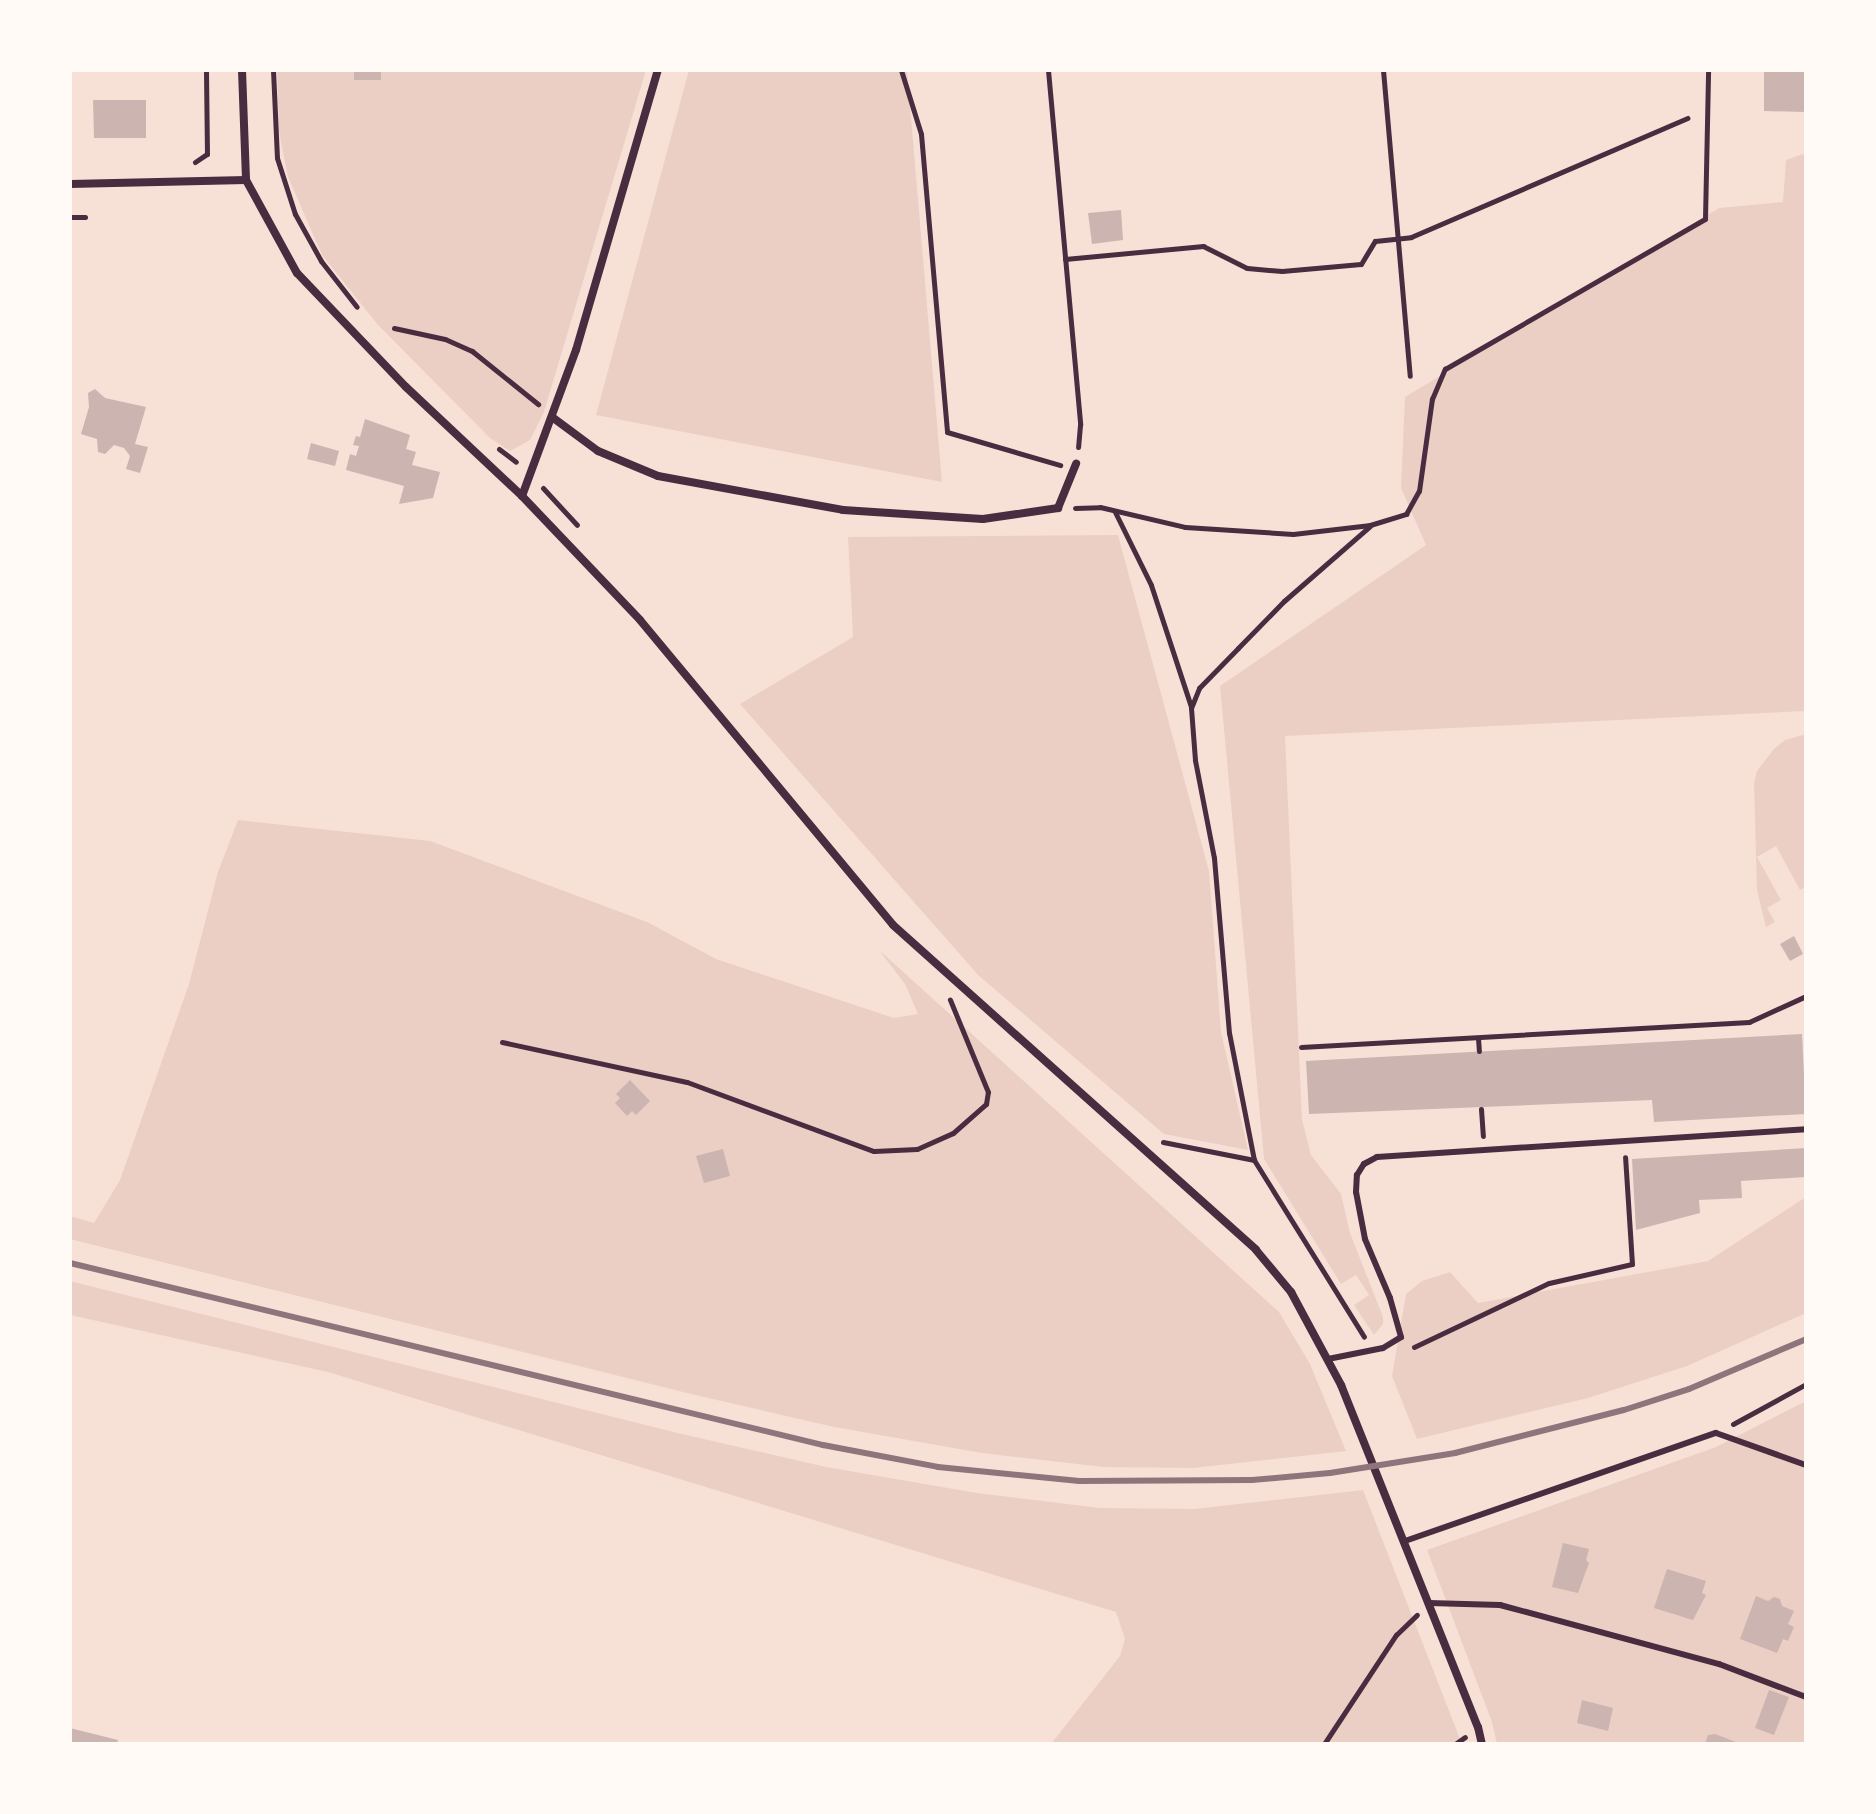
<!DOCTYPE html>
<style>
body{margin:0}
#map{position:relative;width:1876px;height:1814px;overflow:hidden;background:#f7e1d7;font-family:"Varela Round",sans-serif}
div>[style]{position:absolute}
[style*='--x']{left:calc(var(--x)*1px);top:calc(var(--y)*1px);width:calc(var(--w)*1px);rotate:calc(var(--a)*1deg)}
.green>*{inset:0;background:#ebcfc5}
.building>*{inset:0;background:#ccb4b1}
.path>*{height:5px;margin:-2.5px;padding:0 2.5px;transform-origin:2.5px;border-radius:2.5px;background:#4a2c40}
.service>*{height:6px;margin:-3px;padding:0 3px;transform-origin:3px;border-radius:3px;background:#4a2c40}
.minor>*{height:8px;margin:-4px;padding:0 4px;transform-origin:4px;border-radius:4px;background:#4a2c40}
.rail>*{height:6px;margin:-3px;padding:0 3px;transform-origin:3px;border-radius:3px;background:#8f747c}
span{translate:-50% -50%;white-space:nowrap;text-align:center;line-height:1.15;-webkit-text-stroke:6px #fffaf5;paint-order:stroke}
.frame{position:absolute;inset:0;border:72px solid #fffaf5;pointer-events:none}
</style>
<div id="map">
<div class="green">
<i style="clip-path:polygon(277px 70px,646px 70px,544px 412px,530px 440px,510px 451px,490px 438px,378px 325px,322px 255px,288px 177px,279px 132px)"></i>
<i style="clip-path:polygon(689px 70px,907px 70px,942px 482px,596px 415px)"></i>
<i style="clip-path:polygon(1806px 153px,1806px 711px,1285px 736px,1302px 1120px,1311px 1155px,1341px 1194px,1350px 1233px,1383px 1317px,1383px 1324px,1374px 1335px,1354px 1305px,1369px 1295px,1356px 1275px,1341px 1284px,1264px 1159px,1220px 686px,1426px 545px,1401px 488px,1405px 397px,1719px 208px,1783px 202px,1786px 160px)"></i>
<i style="clip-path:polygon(1118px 535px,1209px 871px,1221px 1032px,1248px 1150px,1164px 1134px,978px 975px,740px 704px,853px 637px,848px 537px)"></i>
<i style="clip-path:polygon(1806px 734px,1806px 887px,1800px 890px,1776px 846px,1757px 857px,1781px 900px,1767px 908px,1775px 922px,1766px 927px,1757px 890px,1754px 783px,1757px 771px,1774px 749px,1785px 740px)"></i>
<i style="clip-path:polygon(238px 820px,430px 841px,647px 922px,716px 959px,894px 1018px,918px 1014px,905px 984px,879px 950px,1279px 1312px,1310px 1364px,1346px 1451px,1193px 1468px,1103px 1467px,982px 1453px,834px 1427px,691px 1394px,70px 1239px,70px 1216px,94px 1223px,120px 1180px,189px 984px,218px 872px)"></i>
<i style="clip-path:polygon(1806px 1197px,1806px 1313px,1687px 1366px,1588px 1398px,1417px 1439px,1392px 1376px,1406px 1294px,1422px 1281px,1450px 1272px,1478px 1303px,1708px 1261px)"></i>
<i style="clip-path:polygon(70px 1281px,682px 1434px,826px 1467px,977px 1493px,1100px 1508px,1194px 1509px,1363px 1490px,1462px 1744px,1051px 1744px,1120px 1656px,1125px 1639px,1116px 1612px,328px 1372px,70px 1315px)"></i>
<i style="clip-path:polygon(1806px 1401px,1806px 1744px,1497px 1744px,1492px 1722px,1427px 1550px,1716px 1447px)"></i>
</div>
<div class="building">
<i style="clip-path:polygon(354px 70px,381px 70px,381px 80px,354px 80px)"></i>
<i style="clip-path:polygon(1764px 70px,1806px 70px,1806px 112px,1764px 111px)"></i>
<i style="clip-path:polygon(93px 100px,146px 100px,146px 138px,94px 138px)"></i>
<i style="clip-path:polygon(1121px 210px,1123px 240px,1092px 244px,1088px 213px)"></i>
<i style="clip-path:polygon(95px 389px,105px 398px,146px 407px,135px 444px,148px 447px,140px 473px,126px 469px,130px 456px,124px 448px,114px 445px,105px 454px,98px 452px,97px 439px,81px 434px,89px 407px,88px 393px)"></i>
<i style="clip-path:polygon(365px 419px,410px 435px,406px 449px,416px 452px,412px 465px,440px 472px,433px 498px,399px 504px,404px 486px,346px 470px,350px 454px,356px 456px,359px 446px,353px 445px,356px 436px,360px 437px)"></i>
<i style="clip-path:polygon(311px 443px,339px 451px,335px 466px,307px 459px)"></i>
<i style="clip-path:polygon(1794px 936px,1803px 954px,1790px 961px,1780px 944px)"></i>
<i style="clip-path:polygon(1802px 1034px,1806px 1114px,1654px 1122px,1652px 1100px,1309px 1114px,1306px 1061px)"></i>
<i style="clip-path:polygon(630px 1080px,650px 1101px,636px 1115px,632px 1111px,627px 1116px,615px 1103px,620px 1098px,616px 1094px)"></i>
<i style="clip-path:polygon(1806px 1148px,1806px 1177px,1741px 1181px,1742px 1198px,1699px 1200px,1700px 1213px,1636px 1230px,1632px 1159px)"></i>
<i style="clip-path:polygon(723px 1149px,730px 1176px,704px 1183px,696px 1156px)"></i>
<i style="clip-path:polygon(1563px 1543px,1589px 1549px,1586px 1560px,1589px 1563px,1578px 1593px,1552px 1587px)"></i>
<i style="clip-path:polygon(1667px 1569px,1706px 1581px,1702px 1593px,1706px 1595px,1693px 1620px,1654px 1608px)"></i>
<i style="clip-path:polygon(1756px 1596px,1768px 1601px,1774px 1597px,1780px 1599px,1782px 1606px,1794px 1611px,1788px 1624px,1794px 1627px,1788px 1641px,1783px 1639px,1777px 1653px,1740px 1639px)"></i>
<i style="clip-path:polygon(1769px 1690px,1789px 1697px,1774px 1735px,1755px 1728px)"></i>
<i style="clip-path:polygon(1582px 1700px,1613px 1708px,1608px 1731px,1577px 1723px)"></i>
<i style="clip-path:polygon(70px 1728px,118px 1740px,117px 1744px,70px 1744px)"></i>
<i style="clip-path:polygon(1715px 1734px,1741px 1744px,1705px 1744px,1708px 1735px)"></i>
</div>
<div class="path">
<i style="--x:273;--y:70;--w:88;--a:87.4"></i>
<i style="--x:277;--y:158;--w:59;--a:72.2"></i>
<i style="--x:295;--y:214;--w:54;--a:61"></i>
<i style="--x:321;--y:261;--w:58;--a:52"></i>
<i style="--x:901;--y:70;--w:67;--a:72.6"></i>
<i style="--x:921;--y:134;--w:299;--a:85"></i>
<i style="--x:947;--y:432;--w:118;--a:16.3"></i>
<i style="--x:1048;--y:70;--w:356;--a:84.8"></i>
<i style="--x:1080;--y:425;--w:22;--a:95"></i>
<i style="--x:1383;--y:70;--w:307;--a:85"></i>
<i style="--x:195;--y:162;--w:14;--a:-34"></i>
<i style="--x:207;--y:154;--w:84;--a:-90.7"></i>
<i style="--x:70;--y:217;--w:15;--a:0"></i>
<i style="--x:1065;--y:259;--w:139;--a:-5.4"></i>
<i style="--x:1203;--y:246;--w:49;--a:26.6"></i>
<i style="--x:1247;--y:268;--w:35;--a:5"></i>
<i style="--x:1282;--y:271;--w:79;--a:-5.1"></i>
<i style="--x:1361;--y:264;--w:27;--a:-59"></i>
<i style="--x:1375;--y:241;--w:36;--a:-6"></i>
<i style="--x:1411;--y:237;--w:301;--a:-23.3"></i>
<i style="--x:394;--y:328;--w:52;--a:12.2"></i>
<i style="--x:445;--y:339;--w:30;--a:24"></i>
<i style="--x:472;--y:351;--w:85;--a:38.8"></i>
<i style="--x:499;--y:449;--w:21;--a:37"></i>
<i style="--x:543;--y:488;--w:50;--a:47.4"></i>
<i style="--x:1075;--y:508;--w:25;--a:-2"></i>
<i style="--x:1100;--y:507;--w:87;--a:13.2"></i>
<i style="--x:1185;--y:527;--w:108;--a:3.7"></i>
<i style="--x:1293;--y:534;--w:78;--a:-6.7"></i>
<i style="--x:1370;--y:525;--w:38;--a:-17"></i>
<i style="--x:1406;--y:514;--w:26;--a:-61"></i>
<i style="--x:1419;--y:491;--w:93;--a:-82"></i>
<i style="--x:1432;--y:399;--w:33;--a:-67"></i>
<i style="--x:1445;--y:369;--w:300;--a:-30"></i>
<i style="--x:1705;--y:219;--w:149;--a:-88.8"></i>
<i style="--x:1115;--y:512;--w:81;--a:63.7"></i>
<i style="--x:1151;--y:585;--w:128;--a:71.8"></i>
<i style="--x:1478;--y:1038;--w:13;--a:86"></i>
<i style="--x:502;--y:1042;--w:189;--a:12.2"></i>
<i style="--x:687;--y:1082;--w:199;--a:20.3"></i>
<i style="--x:874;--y:1151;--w:43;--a:-2.7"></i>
<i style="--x:917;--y:1149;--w:39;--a:-24"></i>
<i style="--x:953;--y:1133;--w:44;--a:-41.3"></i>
<i style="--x:986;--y:1104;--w:12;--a:-81"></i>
<i style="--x:988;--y:1092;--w:100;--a:-112.4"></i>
<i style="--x:1301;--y:1047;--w:449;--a:-3.2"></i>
<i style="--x:1749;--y:1022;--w:63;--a:-24.5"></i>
<i style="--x:1481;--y:1109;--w:27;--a:86"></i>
<i style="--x:1163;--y:1142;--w:93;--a:11.2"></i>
<i style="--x:1254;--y:1160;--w:208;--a:58.1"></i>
<i style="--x:1254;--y:1160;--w:129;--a:-101.1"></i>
<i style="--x:1229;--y:1033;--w:176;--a:-94.9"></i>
<i style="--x:1214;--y:858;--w:100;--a:-101"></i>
<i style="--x:1195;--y:760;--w:52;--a:-94.4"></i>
<i style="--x:1191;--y:708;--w:22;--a:-68"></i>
<i style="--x:1199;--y:688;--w:56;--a:-45.7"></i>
<i style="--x:1238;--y:648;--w:66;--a:-45.6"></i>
<i style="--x:1284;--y:601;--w:114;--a:-41.1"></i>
<i style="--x:1414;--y:1347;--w:149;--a:-25.4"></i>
<i style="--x:1549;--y:1283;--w:85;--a:-12.9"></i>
<i style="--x:1632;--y:1264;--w:107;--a:-93.7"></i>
<i style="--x:1733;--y:1424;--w:83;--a:-28.7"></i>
<i style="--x:1324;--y:1744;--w:131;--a:-56.6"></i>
<i style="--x:1396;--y:1635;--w:29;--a:-44"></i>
<i style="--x:1455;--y:1744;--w:12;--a:-35"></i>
</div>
<div class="service">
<i style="--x:1328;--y:1359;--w:56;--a:-11.3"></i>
<i style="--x:1383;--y:1348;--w:21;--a:-31"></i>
<i style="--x:1401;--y:1337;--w:41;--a:-105.8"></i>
<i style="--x:1390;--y:1298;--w:64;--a:-113"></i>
<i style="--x:1365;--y:1239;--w:48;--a:-100.8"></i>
<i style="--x:1356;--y:1192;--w:17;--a:-87"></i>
<i style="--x:1357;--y:1175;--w:13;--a:-58"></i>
<i style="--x:1364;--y:1164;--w:15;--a:-28"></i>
<i style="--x:1377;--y:1157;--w:430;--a:-3.7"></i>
<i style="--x:1405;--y:1541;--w:329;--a:-19.2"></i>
<i style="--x:1716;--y:1433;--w:96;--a:19.6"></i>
<i style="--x:1429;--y:1603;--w:71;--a:1.6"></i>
<i style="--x:1500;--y:1605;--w:227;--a:15.1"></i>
<i style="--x:1719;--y:1664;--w:93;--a:20.8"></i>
</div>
<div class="minor">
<i style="--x:242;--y:70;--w:110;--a:87.9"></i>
<i style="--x:246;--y:180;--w:106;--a:61.3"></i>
<i style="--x:297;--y:273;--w:158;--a:46.3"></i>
<i style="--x:406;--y:387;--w:159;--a:43.2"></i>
<i style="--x:522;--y:496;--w:171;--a:46.4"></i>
<i style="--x:640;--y:620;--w:396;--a:50.3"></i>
<i style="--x:893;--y:925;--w:487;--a:41.8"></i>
<i style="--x:1256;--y:1250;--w:55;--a:50.2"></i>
<i style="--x:1291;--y:1292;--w:106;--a:61.7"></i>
<i style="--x:1341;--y:1385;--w:368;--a:68.2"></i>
<i style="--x:1478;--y:1727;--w:17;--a:77"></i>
<i style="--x:70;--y:184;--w:176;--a:-1.3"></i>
<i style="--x:552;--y:417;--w:57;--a:36.5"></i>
<i style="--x:598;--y:451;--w:65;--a:22.6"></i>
<i style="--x:658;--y:476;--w:188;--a:10.4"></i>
<i style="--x:843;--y:510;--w:140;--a:3.7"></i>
<i style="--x:983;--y:519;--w:76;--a:-8.3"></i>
<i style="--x:1058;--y:508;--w:48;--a:-67.8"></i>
<i style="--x:522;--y:496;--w:156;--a:-69.7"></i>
<i style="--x:576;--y:350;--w:292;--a:-73.7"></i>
</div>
<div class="rail">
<i style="--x:70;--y:1263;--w:775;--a:13.59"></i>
<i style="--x:823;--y:1445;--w:117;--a:10.8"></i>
<i style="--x:938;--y:1467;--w:142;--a:5.7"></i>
<i style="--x:1079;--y:1481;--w:173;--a:-0.3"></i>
<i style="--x:1252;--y:1480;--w:78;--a:-5.1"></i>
<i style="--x:1330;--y:1473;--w:127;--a:-9.1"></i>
<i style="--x:1455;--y:1453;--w:174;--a:-14.3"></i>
<i style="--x:1624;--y:1410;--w:68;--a:-17.9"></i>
<i style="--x:1689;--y:1389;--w:127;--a:-23.1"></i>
</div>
<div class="frame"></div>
</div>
